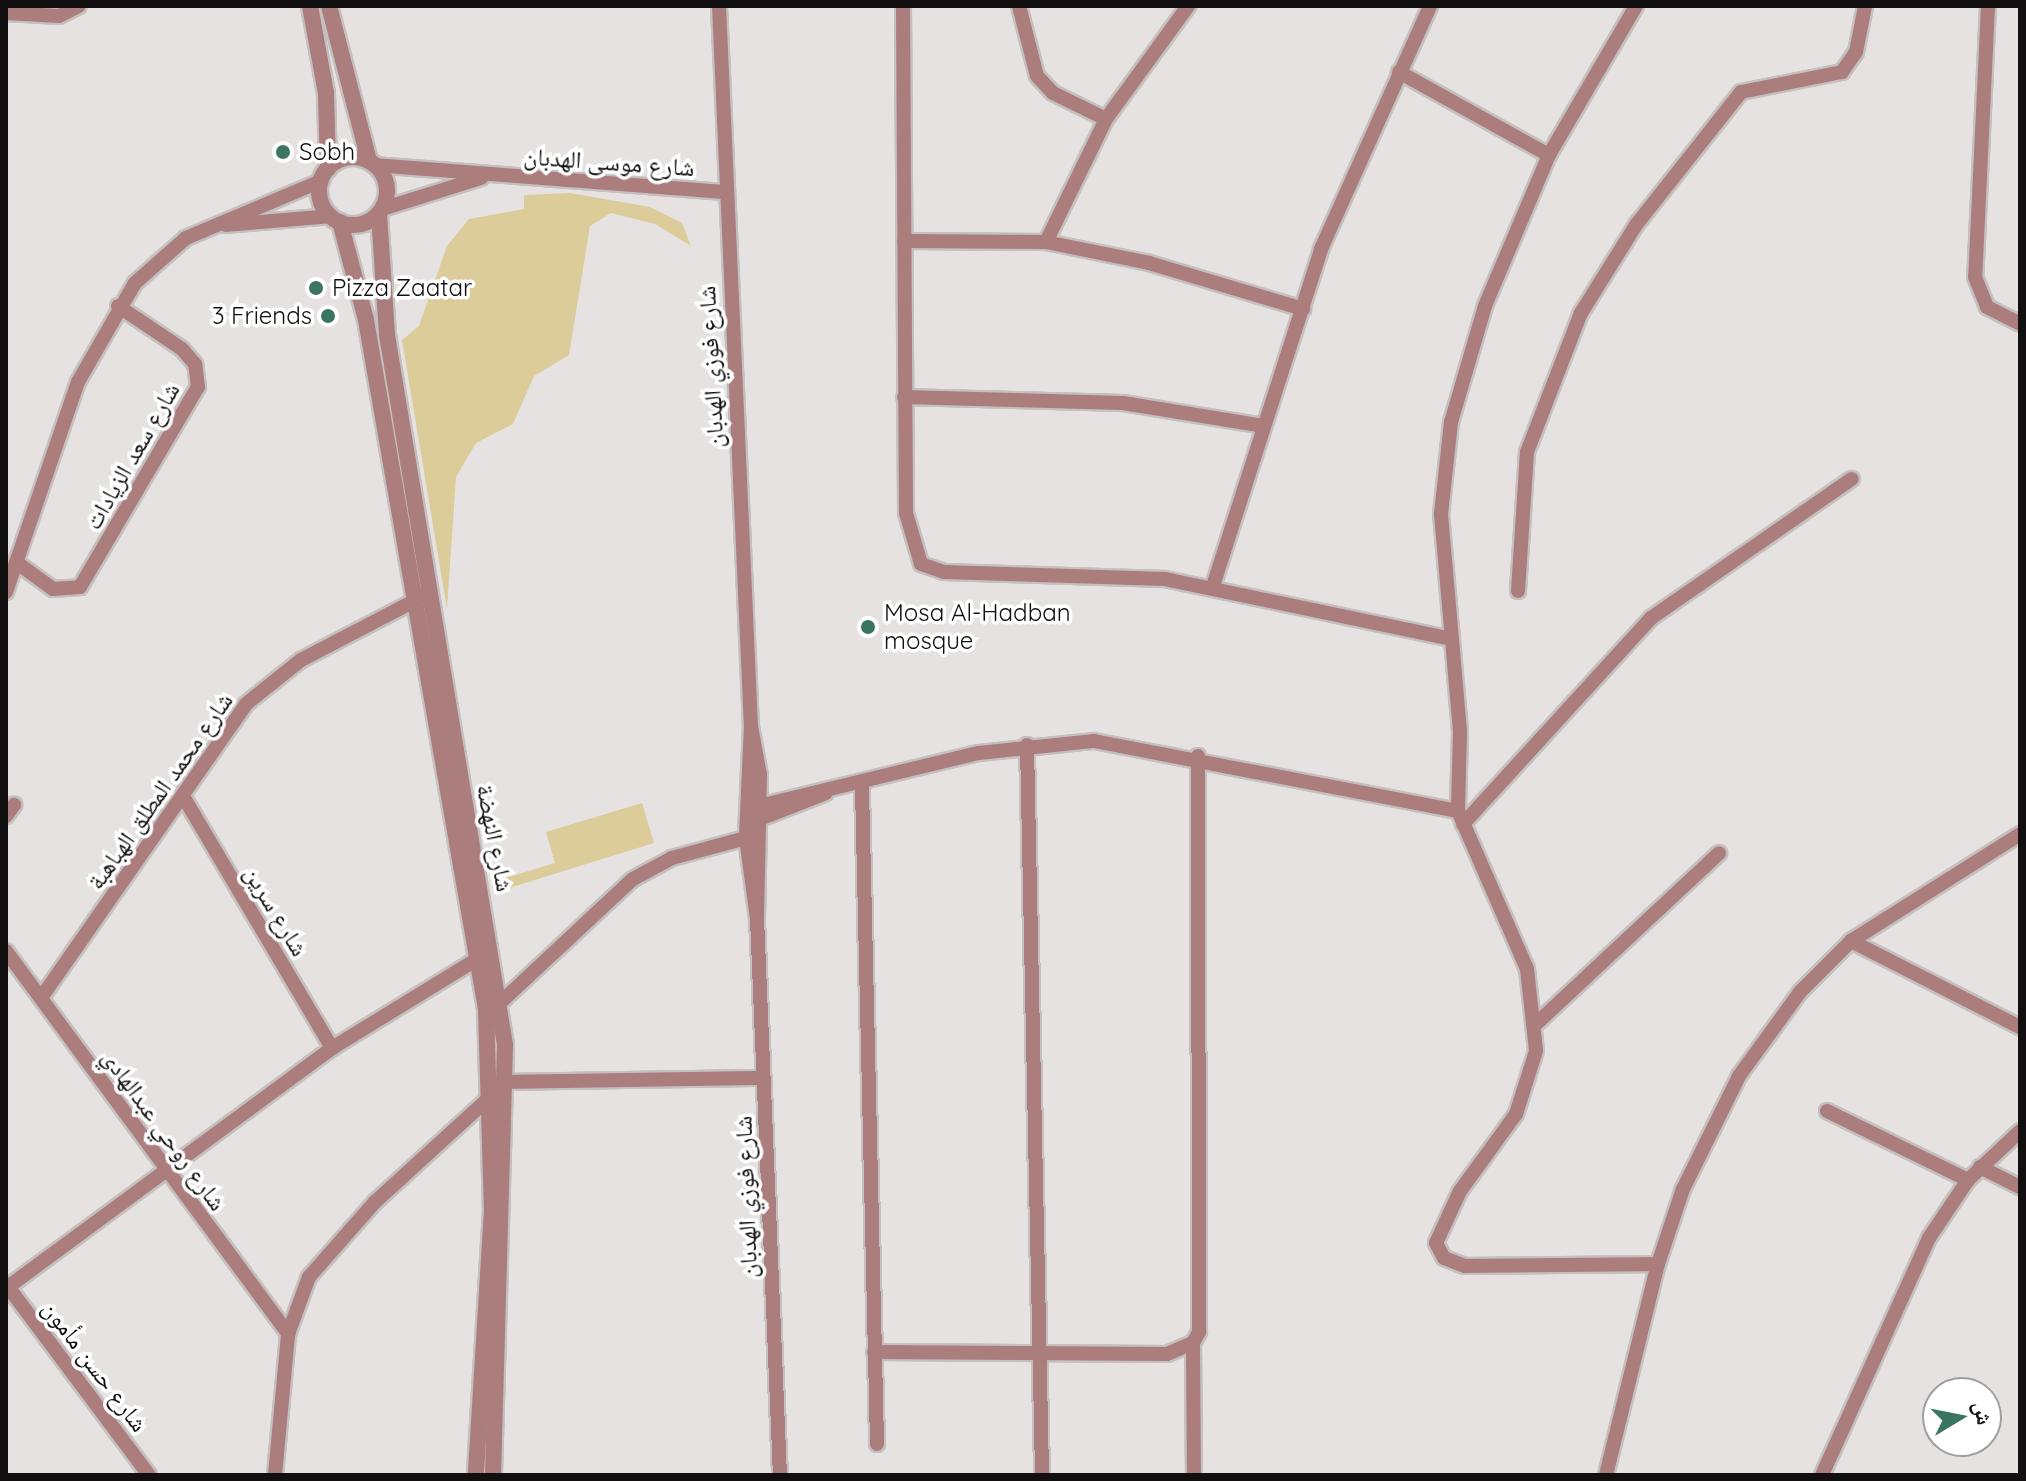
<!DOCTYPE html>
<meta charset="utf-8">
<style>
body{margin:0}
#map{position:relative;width:2026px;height:1481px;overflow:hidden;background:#e6e2e1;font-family:Quicksand,"Noto Naskh Arabic",sans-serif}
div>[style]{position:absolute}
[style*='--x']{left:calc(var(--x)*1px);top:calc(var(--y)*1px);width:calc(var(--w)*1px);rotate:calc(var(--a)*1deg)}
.green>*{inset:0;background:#dbcc99}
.roads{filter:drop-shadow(2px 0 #c4c0bf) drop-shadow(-2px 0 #c4c0bf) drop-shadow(0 2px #c4c0bf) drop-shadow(0 -2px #c4c0bf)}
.minor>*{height:14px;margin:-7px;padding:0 7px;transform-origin:7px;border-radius:7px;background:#ab7d7c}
.tertiary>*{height:16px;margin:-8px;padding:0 8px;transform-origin:8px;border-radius:8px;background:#ab7d7c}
.tertiary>.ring{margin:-8px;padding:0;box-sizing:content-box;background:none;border:16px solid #ab7d7c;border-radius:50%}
.dots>*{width:22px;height:22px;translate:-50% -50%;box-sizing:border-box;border:4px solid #fff;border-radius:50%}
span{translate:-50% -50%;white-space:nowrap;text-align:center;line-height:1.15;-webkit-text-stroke:7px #fff;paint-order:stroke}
.poi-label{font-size:24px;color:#110f0f}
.left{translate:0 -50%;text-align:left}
.right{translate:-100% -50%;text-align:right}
.street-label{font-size:24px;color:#110f0f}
.frame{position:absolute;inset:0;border:8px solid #110f0f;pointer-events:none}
.north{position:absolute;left:1922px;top:1377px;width:80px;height:80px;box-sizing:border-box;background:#fff;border:2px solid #a09f9f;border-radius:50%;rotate:80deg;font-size:22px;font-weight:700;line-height:32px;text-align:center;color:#110f0f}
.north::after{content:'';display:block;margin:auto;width:28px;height:36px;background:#397560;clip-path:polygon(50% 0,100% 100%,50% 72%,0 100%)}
</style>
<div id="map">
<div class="green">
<i style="clip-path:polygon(570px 193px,650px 207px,682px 223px,691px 246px,655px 224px,611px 213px,590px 226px,569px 355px,534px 376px,513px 424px,476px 443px,456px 477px,447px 609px,402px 340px,419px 326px,447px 246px,469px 219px,524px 209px,524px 195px)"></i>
<i style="clip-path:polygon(642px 803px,654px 843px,493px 893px,492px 882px,555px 863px,546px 832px)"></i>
</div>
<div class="roads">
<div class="minor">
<i style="--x:719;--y:6;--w:721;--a:87.46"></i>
<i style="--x:751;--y:726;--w:50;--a:79.6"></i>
<i style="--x:760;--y:775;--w:143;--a:91.2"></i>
<i style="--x:903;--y:6;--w:507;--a:89.66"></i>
<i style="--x:906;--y:513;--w:53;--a:73.6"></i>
<i style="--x:921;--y:564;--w:24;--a:19"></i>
<i style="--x:944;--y:572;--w:221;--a:1.8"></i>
<i style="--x:1165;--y:579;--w:289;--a:11.8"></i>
<i style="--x:1019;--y:6;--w:72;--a:75.6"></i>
<i style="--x:1037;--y:76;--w:23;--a:47"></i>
<i style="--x:1053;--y:93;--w:59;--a:26.1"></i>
<i style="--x:1636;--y:6;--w:173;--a:120.3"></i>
<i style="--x:1549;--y:155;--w:164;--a:113"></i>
<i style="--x:1485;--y:306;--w:121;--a:106.3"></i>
<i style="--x:1451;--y:422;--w:93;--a:96.2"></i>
<i style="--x:1441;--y:514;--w:219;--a:85"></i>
<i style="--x:1460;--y:732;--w:79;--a:91.5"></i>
<i style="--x:1458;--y:811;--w:172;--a:66.4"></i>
<i style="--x:1527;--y:969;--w:82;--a:83.7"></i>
<i style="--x:1536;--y:1051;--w:66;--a:107.6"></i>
<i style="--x:1516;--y:1114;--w:95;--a:126"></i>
<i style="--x:1460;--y:1191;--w:57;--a:114.8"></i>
<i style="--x:1436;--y:1243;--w:17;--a:62"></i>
<i style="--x:1444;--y:1258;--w:22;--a:21"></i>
<i style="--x:1465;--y:1266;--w:193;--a:-0.6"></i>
<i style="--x:1988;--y:6;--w:271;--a:92.7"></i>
<i style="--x:1975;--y:277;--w:32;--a:68"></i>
<i style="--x:1987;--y:307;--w:37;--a:27"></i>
<i style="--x:6;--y:13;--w:53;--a:3.2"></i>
<i style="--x:59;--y:16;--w:22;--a:-27"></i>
<i style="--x:1399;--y:72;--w:171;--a:29"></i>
<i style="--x:374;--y:165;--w:351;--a:4.4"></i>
<i style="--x:382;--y:209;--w:104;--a:-17.4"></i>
<i style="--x:226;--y:225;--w:105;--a:-4.9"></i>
<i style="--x:904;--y:241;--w:142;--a:0.4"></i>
<i style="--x:1046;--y:242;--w:105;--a:11.5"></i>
<i style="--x:1149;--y:263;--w:161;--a:16.6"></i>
<i style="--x:1046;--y:242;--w:137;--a:-64"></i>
<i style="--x:1106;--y:119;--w:140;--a:-54"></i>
<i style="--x:904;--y:397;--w:219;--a:1.6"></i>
<i style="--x:1123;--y:403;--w:142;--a:9.3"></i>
<i style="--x:16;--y:562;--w:46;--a:36.1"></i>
<i style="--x:53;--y:589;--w:27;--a:-4"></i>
<i style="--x:80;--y:587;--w:232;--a:-59.5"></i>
<i style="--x:198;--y:387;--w:23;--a:-97"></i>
<i style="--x:195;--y:364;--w:20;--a:-131"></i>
<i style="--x:182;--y:349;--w:77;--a:-146.1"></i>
<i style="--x:1213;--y:586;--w:354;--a:-72.2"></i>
<i style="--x:1321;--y:249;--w:266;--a:-65.8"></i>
<i style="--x:1518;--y:591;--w:139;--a:-86.3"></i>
<i style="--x:1527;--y:452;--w:149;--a:-68.8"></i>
<i style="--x:1581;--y:313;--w:104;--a:-58"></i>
<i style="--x:1636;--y:225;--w:169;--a:-51.7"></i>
<i style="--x:1741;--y:92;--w:103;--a:-11.2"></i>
<i style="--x:1842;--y:72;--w:24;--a:-55"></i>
<i style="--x:1856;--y:52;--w:47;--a:-78.9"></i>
<i style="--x:6;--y:592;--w:222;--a:-71.1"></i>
<i style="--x:78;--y:382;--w:114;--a:-60.1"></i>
<i style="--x:135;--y:283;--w:68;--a:-41.4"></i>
<i style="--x:186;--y:238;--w:147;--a:-22.9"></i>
<i style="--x:751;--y:726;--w:112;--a:92.6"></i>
<i style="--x:746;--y:838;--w:81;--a:82.2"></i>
<i style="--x:757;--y:918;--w:557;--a:87.64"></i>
<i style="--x:1027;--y:745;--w:730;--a:88.82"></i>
<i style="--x:862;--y:787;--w:657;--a:88.69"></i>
<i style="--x:183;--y:796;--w:293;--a:59.4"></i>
<i style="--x:755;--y:807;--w:230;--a:-13.6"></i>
<i style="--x:979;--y:753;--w:116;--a:-6"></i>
<i style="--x:1094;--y:741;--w:371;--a:10.9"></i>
<i style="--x:6;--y:816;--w:14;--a:-54"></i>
<i style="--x:752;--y:822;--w:79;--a:-21.4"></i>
<i style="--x:1463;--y:824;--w:279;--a:-47.6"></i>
<i style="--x:1651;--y:618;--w:244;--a:-34.7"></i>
<i style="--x:1851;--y:941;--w:190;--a:27"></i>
<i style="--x:6;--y:951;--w:476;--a:53.6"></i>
<i style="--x:41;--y:998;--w:358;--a:-55.1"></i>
<i style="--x:246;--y:704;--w:70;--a:-38.7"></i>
<i style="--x:301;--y:660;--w:139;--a:-27.5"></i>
<i style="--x:501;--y:1002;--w:180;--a:-43"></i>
<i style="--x:633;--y:879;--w:44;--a:-28.3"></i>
<i style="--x:672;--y:858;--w:77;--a:-15.1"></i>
<i style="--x:1537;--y:1023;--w:249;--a:-43"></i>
<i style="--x:507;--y:1082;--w:256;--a:-0.9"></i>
<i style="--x:1827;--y:1111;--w:157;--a:26.1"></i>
<i style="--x:1980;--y:1167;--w:45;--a:26.6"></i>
<i style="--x:6;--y:1284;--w:239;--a:53.2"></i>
<i style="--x:8;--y:1287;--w:403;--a:-36.4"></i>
<i style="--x:332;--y:1048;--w:172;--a:-31.5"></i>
<i style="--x:1193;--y:1343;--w:132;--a:89.6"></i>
<i style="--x:874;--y:1352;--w:293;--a:0.4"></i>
<i style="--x:1167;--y:1354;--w:28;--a:-23"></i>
<i style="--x:1193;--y:1343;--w:13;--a:-61"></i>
<i style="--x:1199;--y:1332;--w:576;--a:-90.1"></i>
<i style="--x:275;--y:1475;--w:142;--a:-84.7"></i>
<i style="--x:288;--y:1334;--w:61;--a:-69.8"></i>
<i style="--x:309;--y:1277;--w:100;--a:-48.7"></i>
<i style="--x:375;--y:1202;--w:159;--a:-42.4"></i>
<i style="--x:1606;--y:1475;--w:217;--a:-76.2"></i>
<i style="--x:1658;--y:1264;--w:79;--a:-71.6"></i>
<i style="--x:1683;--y:1189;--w:126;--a:-63.6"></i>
<i style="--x:1739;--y:1076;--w:104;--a:-54"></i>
<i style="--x:1800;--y:992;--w:72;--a:-45"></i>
<i style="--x:1851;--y:941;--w:200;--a:-32.3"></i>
<i style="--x:1822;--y:1475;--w:260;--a:-65.7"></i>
<i style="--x:1929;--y:1238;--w:70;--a:-56.1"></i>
<i style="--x:1968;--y:1180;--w:71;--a:-43.3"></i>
</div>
<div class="tertiary">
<i style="--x:310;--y:6;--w:88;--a:79.6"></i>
<i style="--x:326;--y:93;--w:76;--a:88.5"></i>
<i style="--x:329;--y:6;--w:160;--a:75.5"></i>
<i class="ring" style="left:319px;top:157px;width:52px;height:52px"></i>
<i style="--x:379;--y:214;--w:121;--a:86.2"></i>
<i style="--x:387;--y:335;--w:720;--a:80.56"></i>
<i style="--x:505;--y:1045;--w:430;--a:91.6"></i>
<i style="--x:340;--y:222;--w:101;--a:75.1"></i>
<i style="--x:366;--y:320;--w:699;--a:80.12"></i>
<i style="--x:486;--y:1009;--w:201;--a:88.3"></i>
<i style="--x:492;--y:1210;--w:265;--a:93.5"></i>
</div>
</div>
<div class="dots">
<i style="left:283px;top:152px;background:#397560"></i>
<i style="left:316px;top:288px;background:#397560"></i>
<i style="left:328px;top:316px;background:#397560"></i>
<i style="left:868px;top:627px;background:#397560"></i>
</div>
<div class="poi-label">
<span class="left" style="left:299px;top:152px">Sobh</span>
<span class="left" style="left:332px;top:288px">Pizza Zaatar</span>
<span class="right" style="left:312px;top:316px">3 Friends</span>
<span class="left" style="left:884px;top:627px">Mosa Al-Hadban<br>mosque</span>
</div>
<div class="street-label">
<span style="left:609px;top:162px;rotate:4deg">شارع موسى الهدبان</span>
<span style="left:711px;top:367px;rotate:-93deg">شارع فوزي الهدبان</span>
<span style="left:132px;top:456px;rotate:-60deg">شارع سعد الزيادات</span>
<span style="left:160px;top:791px;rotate:-55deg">شارع محمد المطلق الهباهبة</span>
<span style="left:495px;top:838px;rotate:79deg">شارع النهضة</span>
<span style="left:276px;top:911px;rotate:59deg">شارع سرين</span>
<span style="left:164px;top:1130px;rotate:54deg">شارع روحي عبدالهادي</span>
<span style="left:746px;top:1197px;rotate:-92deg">شارع فوزي الهدبان</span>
<span style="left:95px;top:1366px;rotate:53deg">شارع حسن مأمون</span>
</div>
<div class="frame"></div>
<div class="north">ش</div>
</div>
